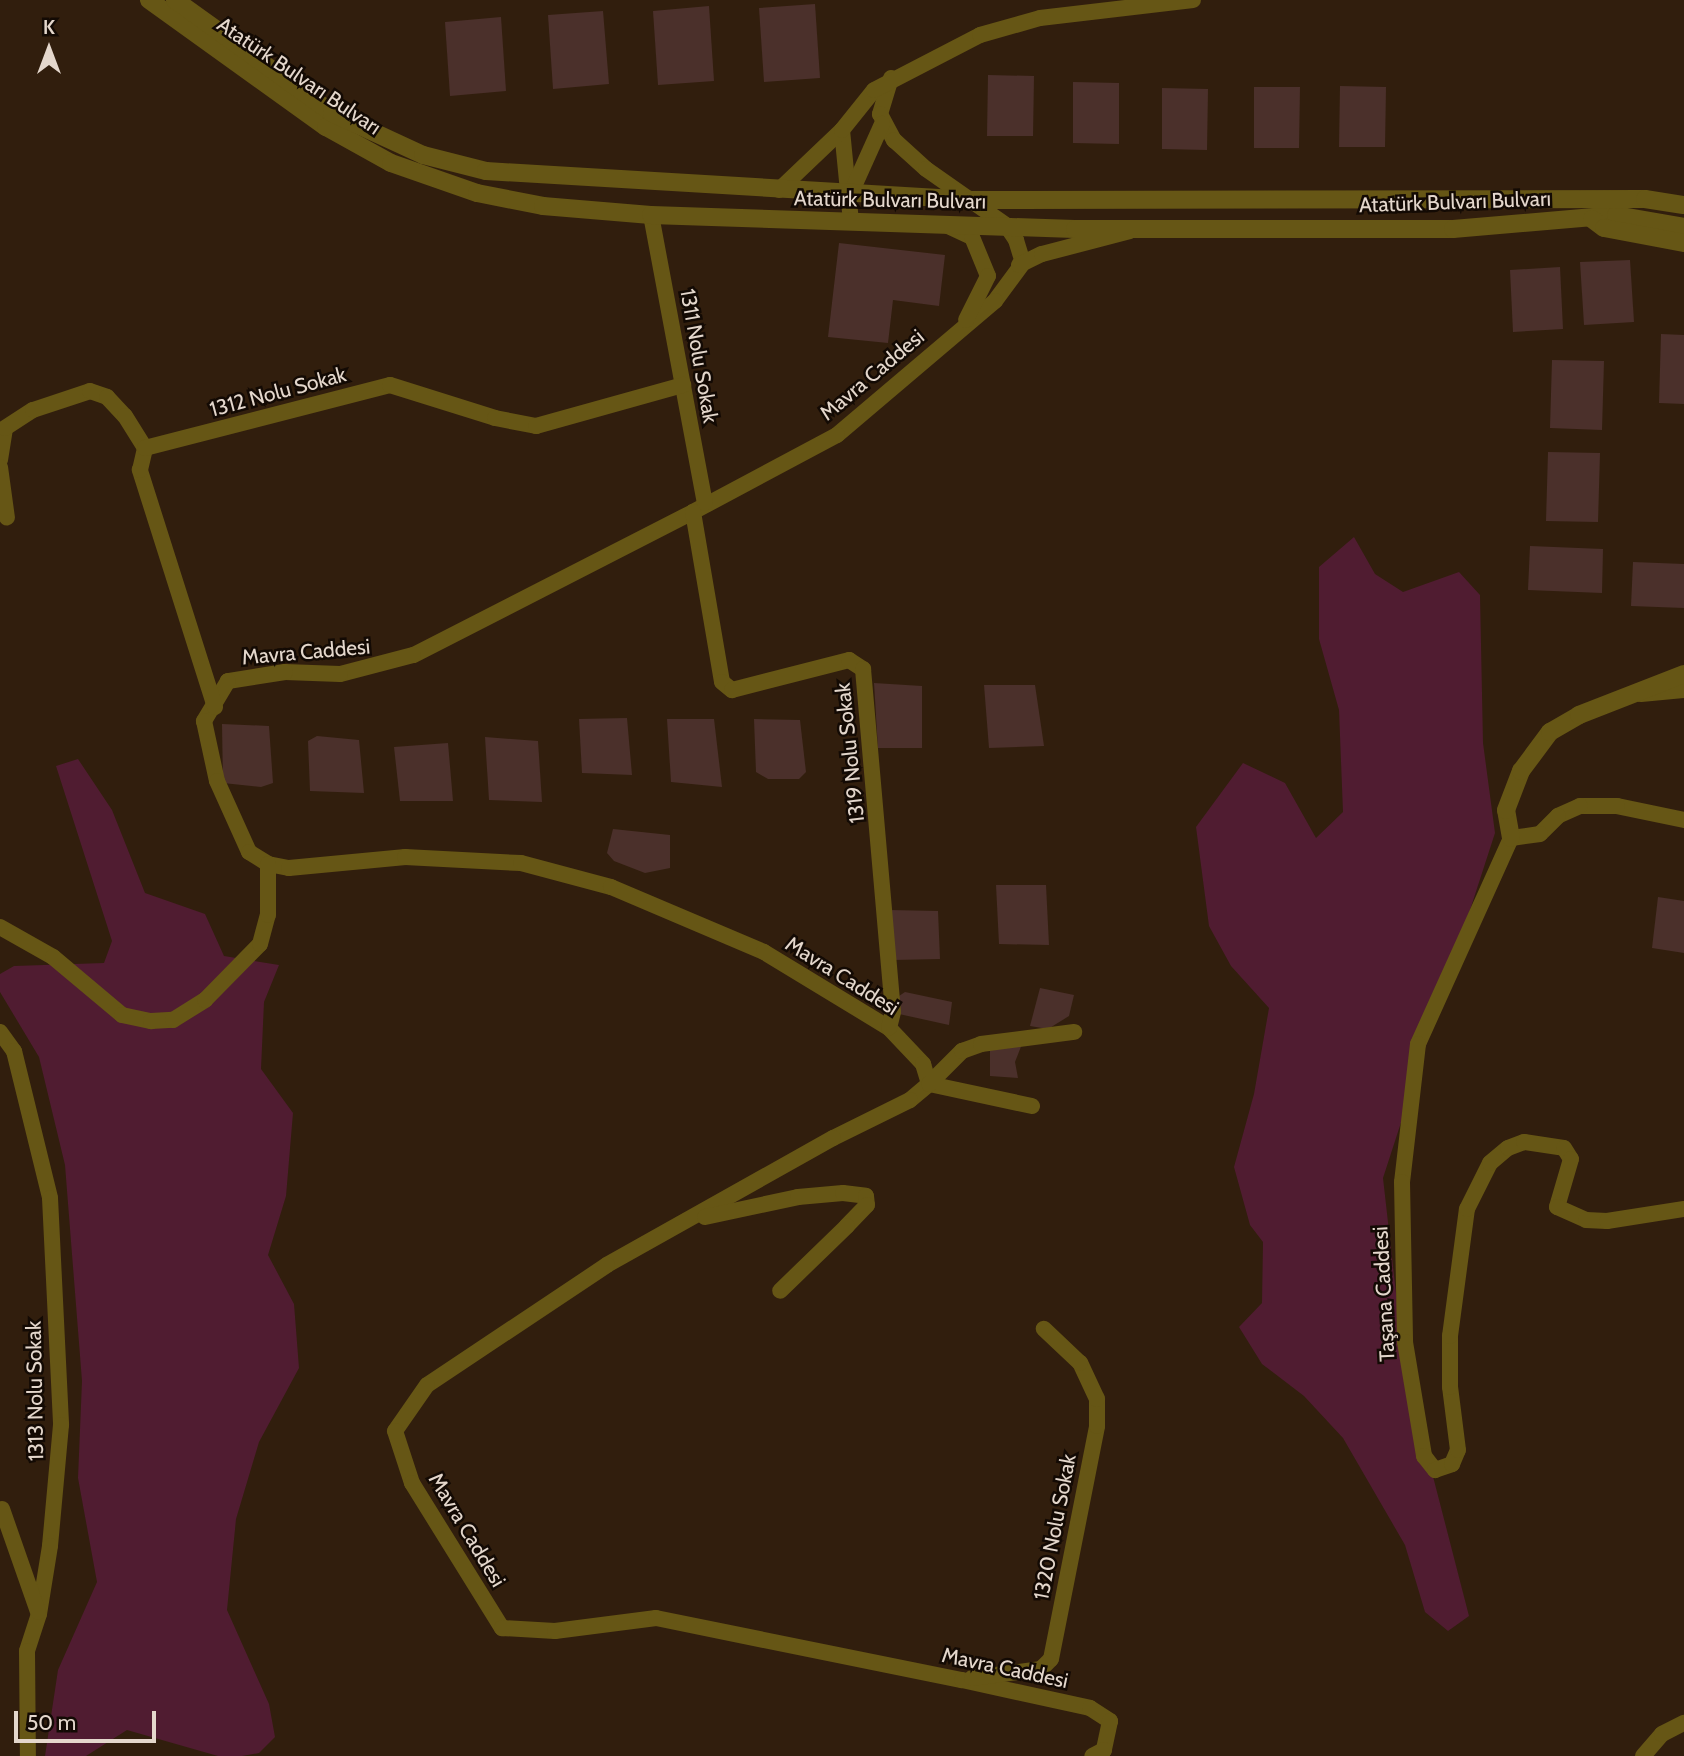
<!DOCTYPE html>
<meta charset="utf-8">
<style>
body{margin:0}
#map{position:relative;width:1684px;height:1756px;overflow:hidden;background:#311e0d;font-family:Cabin,sans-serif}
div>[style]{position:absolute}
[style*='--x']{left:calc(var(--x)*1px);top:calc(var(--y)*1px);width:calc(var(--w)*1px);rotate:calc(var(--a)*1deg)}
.green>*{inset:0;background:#501c31}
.building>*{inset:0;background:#4b302b}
.minor>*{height:16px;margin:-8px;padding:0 8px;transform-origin:8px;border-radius:8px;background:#665615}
.tertiary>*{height:18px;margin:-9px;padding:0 9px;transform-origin:9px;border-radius:9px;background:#665615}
span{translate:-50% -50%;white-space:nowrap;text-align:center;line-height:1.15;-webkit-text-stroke:5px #130a04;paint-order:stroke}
.street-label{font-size:21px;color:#e4d7cc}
.north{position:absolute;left:14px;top:14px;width:70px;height:70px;-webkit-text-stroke:5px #130a04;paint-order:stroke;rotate:0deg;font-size:19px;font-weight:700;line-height:28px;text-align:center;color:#e4d7cc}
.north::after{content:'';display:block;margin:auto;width:24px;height:32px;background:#e4d7cc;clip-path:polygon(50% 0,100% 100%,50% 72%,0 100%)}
.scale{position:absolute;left:14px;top:1711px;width:142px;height:32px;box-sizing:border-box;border:4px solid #e4d7cc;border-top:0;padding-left:9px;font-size:21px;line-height:24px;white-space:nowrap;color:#e4d7cc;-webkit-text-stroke:5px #130a04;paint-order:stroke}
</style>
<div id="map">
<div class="green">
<i style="clip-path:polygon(1354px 537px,1375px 574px,1403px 592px,1459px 572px,1480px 595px,1483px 743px,1495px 833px,1383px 1178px,1404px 1364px,1469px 1616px,1448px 1631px,1425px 1612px,1405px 1545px,1343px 1438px,1304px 1396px,1262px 1364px,1239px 1327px,1262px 1303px,1263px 1242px,1250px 1225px,1234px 1167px,1254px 1094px,1269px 1008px,1231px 966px,1209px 926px,1196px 827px,1243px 763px,1285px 783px,1316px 838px,1343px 812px,1339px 710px,1319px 639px,1319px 567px)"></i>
<i style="clip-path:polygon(78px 759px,112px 810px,145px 893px,205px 914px,224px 956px,279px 965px,264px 1002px,261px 1069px,293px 1113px,286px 1196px,268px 1255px,294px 1304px,299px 1368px,259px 1442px,236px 1519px,227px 1610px,269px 1704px,275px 1737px,259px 1753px,242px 1756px,218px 1756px,127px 1730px,86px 1756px,45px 1756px,58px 1670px,97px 1582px,78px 1478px,82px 1381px,65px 1165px,39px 1057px,0 992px,0 974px,14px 966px,104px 963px,112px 941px,56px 766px)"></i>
</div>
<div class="building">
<i style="clip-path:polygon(815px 4px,820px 78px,764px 82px,759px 8px)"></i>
<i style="clip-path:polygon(709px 6px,714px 81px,658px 85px,653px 11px)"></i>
<i style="clip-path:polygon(603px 11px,609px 84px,553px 89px,548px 15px)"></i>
<i style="clip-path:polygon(501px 17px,506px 91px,450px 96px,445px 22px)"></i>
<i style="clip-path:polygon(988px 75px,1034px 76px,1033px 136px,987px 136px)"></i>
<i style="clip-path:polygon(1073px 82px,1119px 83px,1119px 144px,1073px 143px)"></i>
<i style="clip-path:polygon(1340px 86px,1386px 87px,1385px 147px,1339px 147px)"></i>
<i style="clip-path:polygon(1254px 87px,1300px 87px,1299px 148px,1254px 148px)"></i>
<i style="clip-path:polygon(1162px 88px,1208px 89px,1207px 150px,1162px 149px)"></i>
<i style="clip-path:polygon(839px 243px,945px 255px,939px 306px,893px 300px,888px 343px,828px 337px)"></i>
<i style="clip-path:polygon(1630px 260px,1634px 322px,1584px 325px,1580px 262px)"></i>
<i style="clip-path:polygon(1560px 267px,1563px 329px,1513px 332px,1510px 270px)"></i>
<i style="clip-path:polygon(1661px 334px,1684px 335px,1684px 404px,1659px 403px)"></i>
<i style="clip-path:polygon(1552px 360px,1604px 361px,1602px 430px,1550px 428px)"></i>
<i style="clip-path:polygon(1548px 452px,1600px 453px,1598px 522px,1546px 521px)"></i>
<i style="clip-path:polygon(1530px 546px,1603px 549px,1602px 593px,1528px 590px)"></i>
<i style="clip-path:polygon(1633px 562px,1684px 564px,1684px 608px,1631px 606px)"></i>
<i style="clip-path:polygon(874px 683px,922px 686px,922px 748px,878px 748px)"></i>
<i style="clip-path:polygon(984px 685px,1035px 685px,1044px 746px,989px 748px)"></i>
<i style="clip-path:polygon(627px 718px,632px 775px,582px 773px,579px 719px)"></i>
<i style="clip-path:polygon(667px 719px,714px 719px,722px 787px,671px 782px)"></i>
<i style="clip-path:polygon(754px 719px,800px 720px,806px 772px,799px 779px,768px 779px,756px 772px)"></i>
<i style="clip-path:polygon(222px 724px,269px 726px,273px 783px,261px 787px,223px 783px)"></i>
<i style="clip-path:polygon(317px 736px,359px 740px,364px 793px,310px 791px,308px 741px)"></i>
<i style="clip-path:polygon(485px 737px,538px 741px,542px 802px,489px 800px)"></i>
<i style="clip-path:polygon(448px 743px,453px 801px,400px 801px,394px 747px)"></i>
<i style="clip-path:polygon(613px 829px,670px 835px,670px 868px,645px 873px,614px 861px,607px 853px)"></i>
<i style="clip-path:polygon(996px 885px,1046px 885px,1049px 945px,999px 944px)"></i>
<i style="clip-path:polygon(1658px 897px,1684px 901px,1684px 953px,1652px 948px)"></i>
<i style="clip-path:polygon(889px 910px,938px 911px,940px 959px,893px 960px)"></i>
<i style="clip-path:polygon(1040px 988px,1074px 995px,1069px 1016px,1048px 1029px,1030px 1026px)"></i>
<i style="clip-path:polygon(905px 992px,952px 1002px,949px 1025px,899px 1014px,899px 996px)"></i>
<i style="clip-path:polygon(1022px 1044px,1015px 1062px,1018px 1078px,990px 1076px,990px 1045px)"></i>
</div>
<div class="minor">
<i style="--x:891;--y:78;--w:38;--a:107"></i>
<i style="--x:880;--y:114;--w:30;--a:62"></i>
<i style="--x:894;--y:140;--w:43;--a:42.2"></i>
<i style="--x:926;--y:169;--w:98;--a:35"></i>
<i style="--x:1006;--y:225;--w:18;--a:56"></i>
<i style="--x:1016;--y:240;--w:24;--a:73"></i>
<i style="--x:1023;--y:263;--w:47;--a:126.4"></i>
<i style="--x:995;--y:301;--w:207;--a:139.7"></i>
<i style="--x:837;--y:435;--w:163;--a:151.9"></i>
<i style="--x:693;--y:512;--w:314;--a:152.9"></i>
<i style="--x:413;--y:655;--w:75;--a:165.4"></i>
<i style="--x:340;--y:674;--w:55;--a:-177.9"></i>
<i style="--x:285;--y:672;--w:58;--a:171"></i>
<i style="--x:228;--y:681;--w:47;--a:121"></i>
<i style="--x:204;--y:721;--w:61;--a:77.8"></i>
<i style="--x:217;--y:781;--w:78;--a:65.7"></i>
<i style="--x:249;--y:852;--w:22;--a:32"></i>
<i style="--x:268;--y:864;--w:21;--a:11"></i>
<i style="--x:289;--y:868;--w:117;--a:-5.4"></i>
<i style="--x:405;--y:857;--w:116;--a:3"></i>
<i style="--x:521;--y:863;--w:93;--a:14.9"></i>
<i style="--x:611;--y:887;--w:166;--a:23"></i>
<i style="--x:764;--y:952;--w:146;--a:31.3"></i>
<i style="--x:889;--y:1028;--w:50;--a:46.6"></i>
<i style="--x:923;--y:1064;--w:21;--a:73"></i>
<i style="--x:929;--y:1084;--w:25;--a:140"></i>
<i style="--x:910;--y:1100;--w:86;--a:153.7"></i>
<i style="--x:833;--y:1138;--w:259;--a:150.7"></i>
<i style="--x:607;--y:1265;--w:216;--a:146.3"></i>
<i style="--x:427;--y:1385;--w:56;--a:124.8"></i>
<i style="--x:395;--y:1431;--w:55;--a:71.9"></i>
<i style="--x:412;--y:1483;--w:171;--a:58.2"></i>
<i style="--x:502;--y:1628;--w:53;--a:3.2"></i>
<i style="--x:555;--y:1631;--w:102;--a:-7.3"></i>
<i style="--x:656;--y:1618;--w:312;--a:11.5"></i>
<i style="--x:962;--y:1680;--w:131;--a:12.3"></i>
<i style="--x:1090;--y:1708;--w:24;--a:33"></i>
<i style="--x:1110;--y:1721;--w:30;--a:102"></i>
<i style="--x:1104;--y:1750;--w:13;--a:153"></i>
<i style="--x:842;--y:130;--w:92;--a:84.4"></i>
<i style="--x:779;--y:190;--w:87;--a:-43.6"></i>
<i style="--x:842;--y:130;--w:51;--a:-51.3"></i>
<i style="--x:874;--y:90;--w:119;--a:-27.4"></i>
<i style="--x:980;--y:35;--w:62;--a:-15.8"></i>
<i style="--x:1040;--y:18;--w:154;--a:-6.7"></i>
<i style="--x:851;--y:193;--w:76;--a:-65.8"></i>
<i style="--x:651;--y:215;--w:293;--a:79.4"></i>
<i style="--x:948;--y:226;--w:26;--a:25"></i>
<i style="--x:972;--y:237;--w:42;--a:67.7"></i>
<i style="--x:988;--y:276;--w:49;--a:116.6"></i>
<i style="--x:1019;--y:265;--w:25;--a:-26"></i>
<i style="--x:1042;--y:254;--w:91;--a:-14.6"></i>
<i style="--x:0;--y:460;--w:32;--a:-81"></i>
<i style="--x:5;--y:428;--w:33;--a:-33"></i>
<i style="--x:33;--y:410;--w:60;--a:-18.4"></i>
<i style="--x:90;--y:391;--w:18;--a:19"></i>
<i style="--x:107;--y:397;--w:26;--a:47"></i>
<i style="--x:125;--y:416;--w:38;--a:58"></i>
<i style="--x:0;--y:467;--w:51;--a:82.2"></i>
<i style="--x:693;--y:512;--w:172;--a:80.3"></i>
<i style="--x:722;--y:682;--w:13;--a:39"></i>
<i style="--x:732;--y:690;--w:121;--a:-14.4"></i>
<i style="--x:849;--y:660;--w:17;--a:33"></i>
<i style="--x:863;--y:669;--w:344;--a:85"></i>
<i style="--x:893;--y:1012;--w:16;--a:104"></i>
<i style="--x:1641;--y:694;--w:43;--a:-5.3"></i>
<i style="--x:215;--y:707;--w:249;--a:-107.6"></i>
<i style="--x:140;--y:470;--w:23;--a:-77"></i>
<i style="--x:145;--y:448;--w:253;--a:-14.4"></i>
<i style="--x:390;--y:385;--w:110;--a:17.4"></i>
<i style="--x:495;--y:418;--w:42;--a:11"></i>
<i style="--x:536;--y:426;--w:153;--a:-15.6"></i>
<i style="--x:1684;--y:820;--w:68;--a:-168.2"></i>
<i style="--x:1617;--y:806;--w:37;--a:180"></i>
<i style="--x:1580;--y:806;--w:24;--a:156"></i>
<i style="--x:1558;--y:816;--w:25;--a:135"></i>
<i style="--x:1540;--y:834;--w:29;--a:172"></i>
<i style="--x:1511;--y:838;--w:226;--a:114.3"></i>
<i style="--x:1418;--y:1044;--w:139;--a:96.6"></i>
<i style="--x:1402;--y:1182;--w:160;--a:88.9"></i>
<i style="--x:1405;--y:1342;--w:116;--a:80.5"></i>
<i style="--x:1424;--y:1456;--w:18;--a:52"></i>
<i style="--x:1435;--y:1470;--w:18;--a:-19"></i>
<i style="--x:1452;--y:1464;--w:15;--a:-67"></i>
<i style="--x:1458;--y:1450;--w:64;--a:-97.2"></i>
<i style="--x:1450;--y:1387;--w:51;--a:-90"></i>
<i style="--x:1450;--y:1336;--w:128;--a:-82.4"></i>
<i style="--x:1467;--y:1209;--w:51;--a:-63.4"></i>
<i style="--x:1490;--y:1163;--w:23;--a:-40"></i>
<i style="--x:1508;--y:1148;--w:17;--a:-21"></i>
<i style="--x:1524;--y:1142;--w:40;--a:8.5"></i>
<i style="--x:1564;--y:1148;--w:13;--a:58"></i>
<i style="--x:1571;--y:1159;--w:50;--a:106.3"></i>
<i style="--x:1557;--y:1207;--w:32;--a:24"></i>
<i style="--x:1586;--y:1220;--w:21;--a:3"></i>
<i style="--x:1607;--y:1221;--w:78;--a:-8.9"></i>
<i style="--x:0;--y:927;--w:61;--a:29.5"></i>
<i style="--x:53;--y:957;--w:90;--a:40"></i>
<i style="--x:122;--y:1015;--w:30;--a:12"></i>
<i style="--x:151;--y:1021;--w:22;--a:-3"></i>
<i style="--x:173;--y:1020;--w:38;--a:-32"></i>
<i style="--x:205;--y:1000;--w:78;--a:-45.5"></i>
<i style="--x:260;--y:944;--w:30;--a:-75"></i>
<i style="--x:268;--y:915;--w:51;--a:-90"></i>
<i style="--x:0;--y:1032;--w:24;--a:54"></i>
<i style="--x:14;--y:1051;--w:151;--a:76.2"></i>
<i style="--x:50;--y:1198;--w:227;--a:87.2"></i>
<i style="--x:61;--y:1425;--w:121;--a:95.2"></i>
<i style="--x:50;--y:1546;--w:69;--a:99.2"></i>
<i style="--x:39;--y:1614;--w:39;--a:108"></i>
<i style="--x:27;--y:1651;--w:105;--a:89.5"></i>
<i style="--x:1032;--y:1106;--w:105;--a:-167.9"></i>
<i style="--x:929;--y:1084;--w:47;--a:-45"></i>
<i style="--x:962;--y:1051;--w:20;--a:-20"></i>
<i style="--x:981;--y:1044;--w:94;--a:-7.4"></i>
<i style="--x:705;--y:1217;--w:95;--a:-12.1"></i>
<i style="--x:798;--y:1197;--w:45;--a:-5.1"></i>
<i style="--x:843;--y:1193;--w:23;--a:7"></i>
<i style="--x:866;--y:1196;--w:9;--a:84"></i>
<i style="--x:867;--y:1205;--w:29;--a:134"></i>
<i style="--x:847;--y:1226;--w:93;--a:135.9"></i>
<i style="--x:2;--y:1509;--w:109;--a:70.7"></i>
<i style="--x:972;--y:1678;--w:70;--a:-7.4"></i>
<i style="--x:1041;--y:1669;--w:14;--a:-45"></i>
<i style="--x:1051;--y:1659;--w:237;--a:-78.8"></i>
<i style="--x:1097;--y:1426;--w:27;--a:-90"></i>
<i style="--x:1097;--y:1399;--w:40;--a:-115"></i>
<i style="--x:1080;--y:1363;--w:50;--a:-136.6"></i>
<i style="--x:1643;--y:1756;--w:29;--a:-49"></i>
<i style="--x:1662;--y:1734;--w:25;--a:-27"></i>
</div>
<div class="tertiary">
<i style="--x:149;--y:0;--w:218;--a:35.7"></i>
<i style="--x:326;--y:127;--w:74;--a:29"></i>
<i style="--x:391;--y:163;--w:91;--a:19.2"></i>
<i style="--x:477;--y:193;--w:67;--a:11.1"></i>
<i style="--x:543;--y:206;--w:108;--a:4.8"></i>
<i style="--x:651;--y:215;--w:424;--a:1.9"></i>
<i style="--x:1075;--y:229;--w:378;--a:0"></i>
<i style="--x:1453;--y:229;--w:164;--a:-4.9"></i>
<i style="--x:1616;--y:215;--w:69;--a:10"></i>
<i style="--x:175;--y:0;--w:193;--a:35.7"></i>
<i style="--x:332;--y:113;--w:100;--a:24.8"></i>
<i style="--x:423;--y:155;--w:65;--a:14.3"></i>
<i style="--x:486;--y:171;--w:487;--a:3.4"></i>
<i style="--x:972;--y:200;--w:673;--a:-0.09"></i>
<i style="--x:1645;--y:199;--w:39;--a:9"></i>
<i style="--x:1592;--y:219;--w:15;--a:37"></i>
<i style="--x:1604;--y:228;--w:81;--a:10.6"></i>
<i style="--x:1511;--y:838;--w:28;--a:-100"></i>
<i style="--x:1506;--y:810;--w:42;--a:-69"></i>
<i style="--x:1521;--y:771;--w:49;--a:-53.4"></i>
<i style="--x:1550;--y:732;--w:34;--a:-30"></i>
<i style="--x:1579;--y:715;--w:113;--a:-21.3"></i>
</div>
<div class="street-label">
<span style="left:299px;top:76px;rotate:34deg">Atatürk Bulvarı Bulvarı</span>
<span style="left:890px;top:200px;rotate:1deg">Atatürk Bulvarı Bulvarı</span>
<span style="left:1455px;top:202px;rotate:-2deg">Atatürk Bulvarı Bulvarı</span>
<span style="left:699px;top:356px;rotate:80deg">1311 Nolu Sokak</span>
<span style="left:872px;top:375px;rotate:-40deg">Mavra Caddesi</span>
<span style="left:278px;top:392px;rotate:-15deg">1312 Nolu Sokak</span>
<span style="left:306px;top:652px;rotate:-5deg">Mavra Caddesi</span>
<span style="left:850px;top:753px;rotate:-96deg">1319 Nolu Sokak</span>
<span style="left:842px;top:976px;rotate:32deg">Mavra Caddesi</span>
<span style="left:1384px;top:1294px;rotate:-93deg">Taşana Caddesi</span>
<span style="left:35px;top:1391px;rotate:-91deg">1313 Nolu Sokak</span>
<span style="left:1055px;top:1527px;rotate:-79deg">1320 Nolu Sokak</span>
<span style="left:467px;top:1530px;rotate:59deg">Mavra Caddesi</span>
<span style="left:1005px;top:1668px;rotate:12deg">Mavra Caddesi</span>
</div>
<div class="north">K</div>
<div class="scale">50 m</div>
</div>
